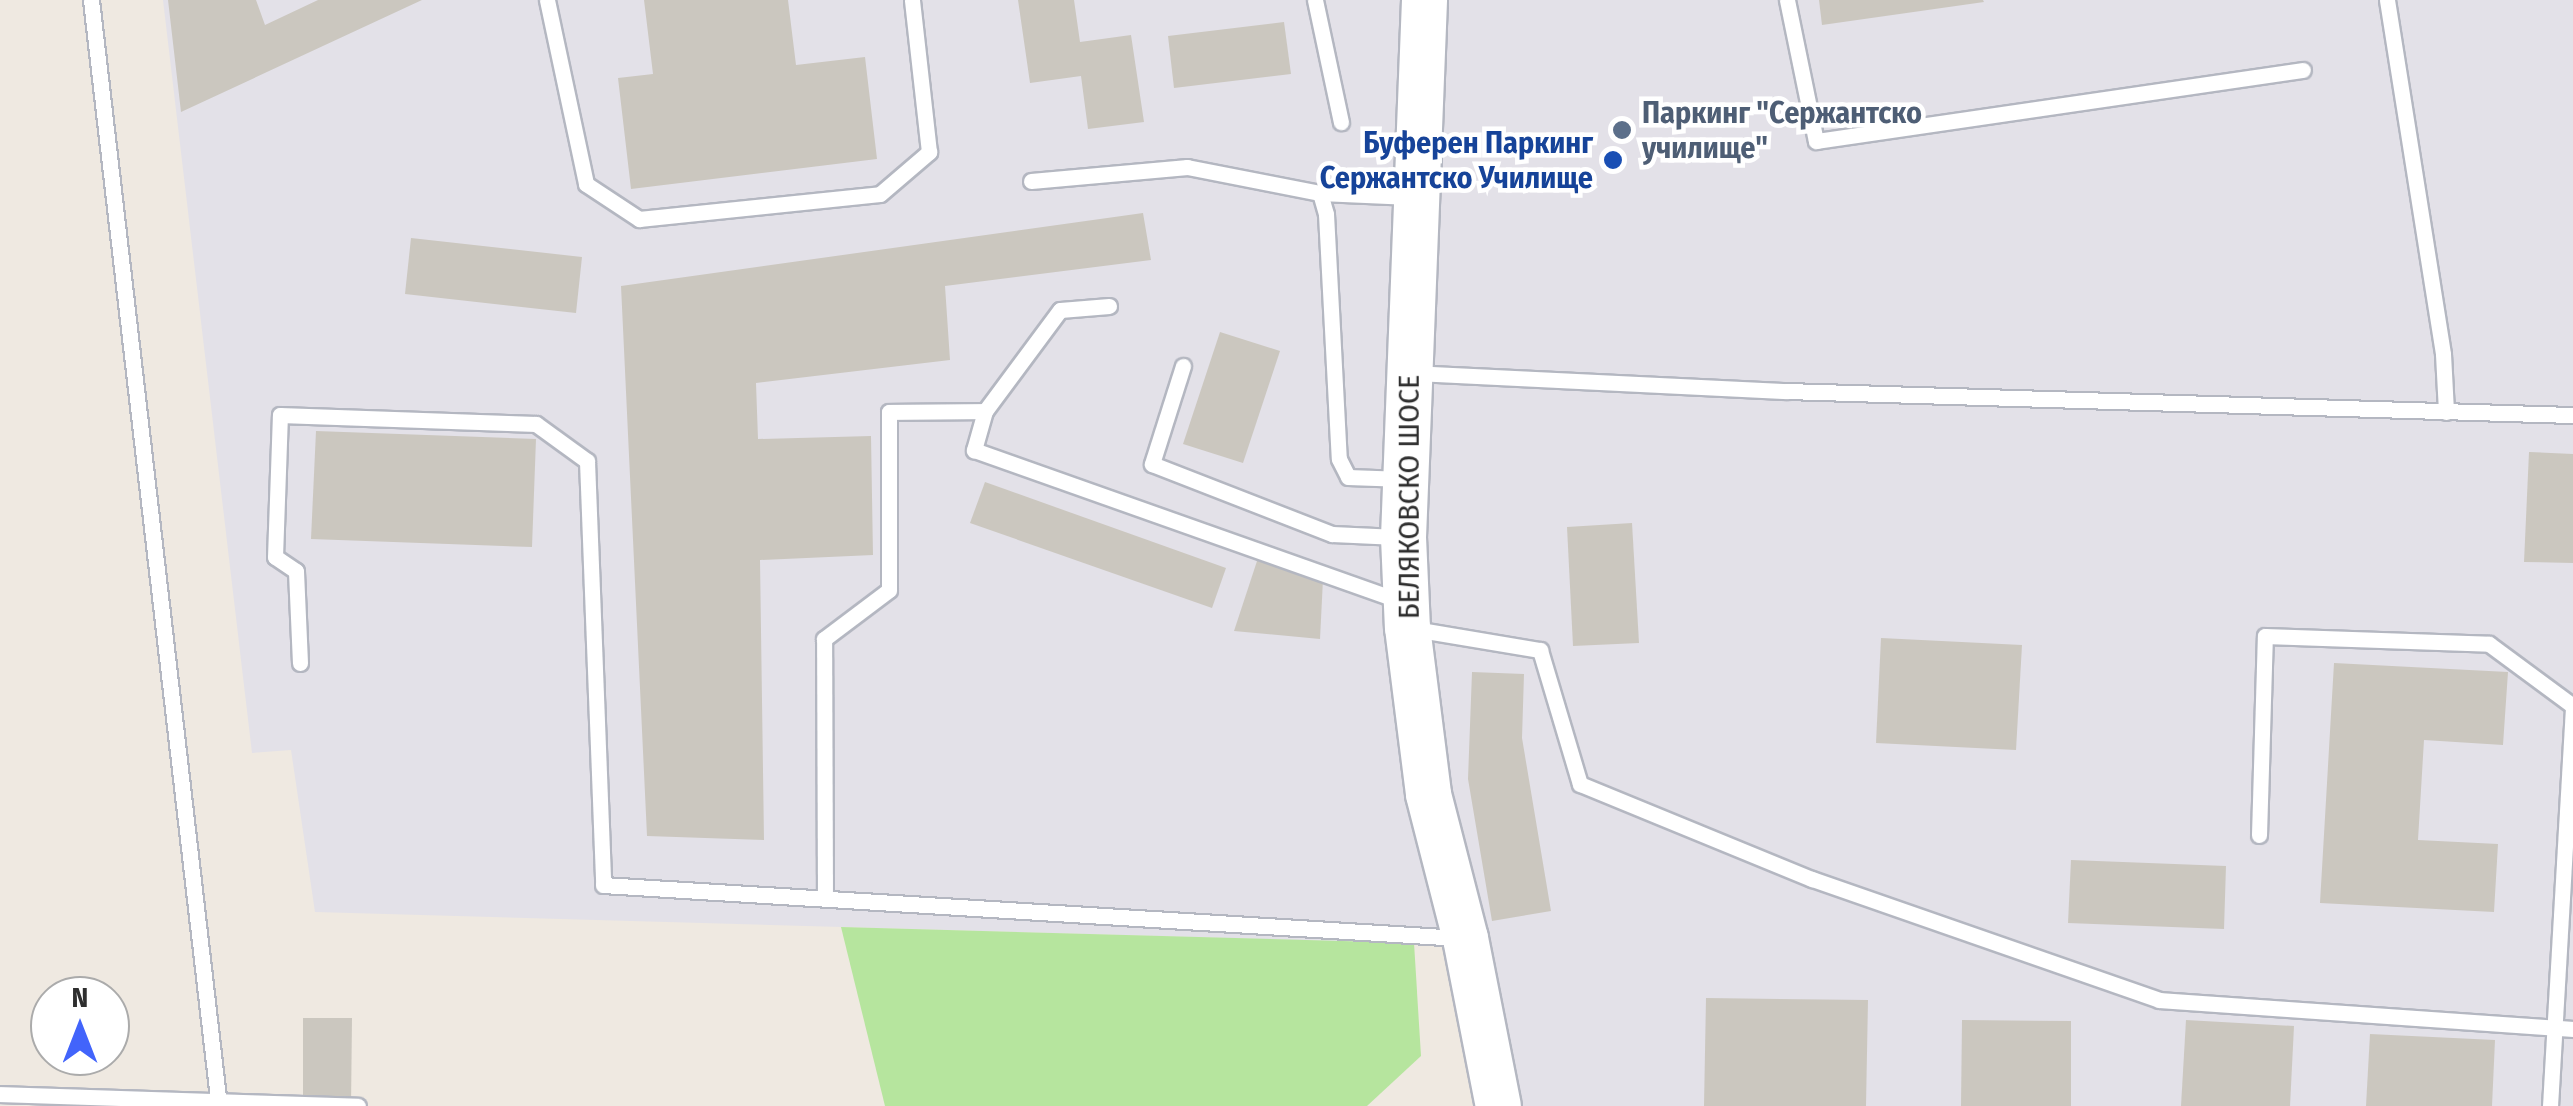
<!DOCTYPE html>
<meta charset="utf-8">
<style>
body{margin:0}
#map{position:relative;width:2573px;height:1106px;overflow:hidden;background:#efe9e1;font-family:"Fira Sans Condensed",sans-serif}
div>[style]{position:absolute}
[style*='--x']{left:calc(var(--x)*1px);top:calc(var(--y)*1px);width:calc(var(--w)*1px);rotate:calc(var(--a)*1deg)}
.industrial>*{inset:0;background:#e3e1e8}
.green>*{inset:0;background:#b6e59e}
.building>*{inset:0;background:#cbc7bf}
.roads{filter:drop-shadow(2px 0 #b4b7c1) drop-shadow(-2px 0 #b4b7c1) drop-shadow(0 2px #b4b7c1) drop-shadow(0 -2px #b4b7c1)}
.lane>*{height:15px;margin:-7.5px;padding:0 7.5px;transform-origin:7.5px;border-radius:7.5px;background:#fff}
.secondary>*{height:45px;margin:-22.5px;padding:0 22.5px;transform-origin:22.5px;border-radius:22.5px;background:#fff}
.dots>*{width:28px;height:28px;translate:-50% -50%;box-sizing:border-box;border:5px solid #fff;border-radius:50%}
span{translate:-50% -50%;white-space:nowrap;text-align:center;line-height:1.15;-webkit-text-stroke:9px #fff;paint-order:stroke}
.service-label{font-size:30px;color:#4e5e75;font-weight:700}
.left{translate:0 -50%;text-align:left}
.transit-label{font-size:30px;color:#164399;font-weight:700}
.right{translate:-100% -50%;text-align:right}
.street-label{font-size:30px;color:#2e2e2e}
.north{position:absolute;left:30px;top:976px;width:100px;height:100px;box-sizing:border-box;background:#fff;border:2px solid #ababab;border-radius:50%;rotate:0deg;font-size:28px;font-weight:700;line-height:40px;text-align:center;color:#2e2e2e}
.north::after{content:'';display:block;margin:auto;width:35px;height:45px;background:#4264fb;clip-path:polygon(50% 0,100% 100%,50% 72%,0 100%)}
</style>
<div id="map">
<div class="industrial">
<i style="clip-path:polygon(163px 0,2573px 0,2573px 1106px,1506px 1106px,1474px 945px,315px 912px,291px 750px,252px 753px)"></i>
</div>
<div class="green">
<i style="clip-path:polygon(841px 927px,1414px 943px,1421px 1056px,1367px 1106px,885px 1106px)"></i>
</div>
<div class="building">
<i style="clip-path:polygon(168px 0,256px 0,265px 25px,318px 0,422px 0,181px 112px)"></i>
<i style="clip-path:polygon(644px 0,788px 0,796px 65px,865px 57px,877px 159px,631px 189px,618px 78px,653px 74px)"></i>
<i style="clip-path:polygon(1018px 0,1074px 0,1080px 42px,1131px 35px,1144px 122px,1088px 129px,1081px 76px,1030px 83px)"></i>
<i style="clip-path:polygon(1819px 0,1983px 0,1984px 2px,1822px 25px)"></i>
<i style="clip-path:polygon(1284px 22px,1291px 74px,1174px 88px,1168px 36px)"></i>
<i style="clip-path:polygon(1143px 213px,1151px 260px,945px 286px,950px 360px,756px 383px,758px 439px,871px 436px,873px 555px,760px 560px,764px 840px,647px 836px,621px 286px)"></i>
<i style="clip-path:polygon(411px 238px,582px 257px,576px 313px,405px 294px)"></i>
<i style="clip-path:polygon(1220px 332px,1280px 351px,1243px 463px,1183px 444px)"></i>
<i style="clip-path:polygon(316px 431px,536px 439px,532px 547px,311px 539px)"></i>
<i style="clip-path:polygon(2529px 452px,2573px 454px,2573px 563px,2524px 562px)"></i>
<i style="clip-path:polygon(985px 482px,1226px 568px,1212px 608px,970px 523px)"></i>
<i style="clip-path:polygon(1632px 523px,1639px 643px,1573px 646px,1567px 527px)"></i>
<i style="clip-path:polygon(1259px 555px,1323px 579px,1320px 639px,1234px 631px)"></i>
<i style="clip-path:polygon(1881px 638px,2022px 645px,2016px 750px,1876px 743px)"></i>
<i style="clip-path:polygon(2334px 663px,2508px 672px,2503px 745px,2424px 740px,2418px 840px,2498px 844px,2494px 912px,2320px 903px)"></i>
<i style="clip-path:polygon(1472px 672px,1524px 674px,1522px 738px,1551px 911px,1492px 921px,1468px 779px)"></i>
<i style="clip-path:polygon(2071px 860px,2226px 866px,2224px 929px,2068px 923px)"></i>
<i style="clip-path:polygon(1706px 998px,1868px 1000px,1866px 1106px,1704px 1106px)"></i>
<i style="clip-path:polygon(303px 1018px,352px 1018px,351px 1106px,303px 1106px)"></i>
<i style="clip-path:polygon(1962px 1020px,2071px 1021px,2071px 1106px,1961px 1106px)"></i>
<i style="clip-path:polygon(2186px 1020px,2294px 1026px,2290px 1106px,2181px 1106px)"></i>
<i style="clip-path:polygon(2370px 1034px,2495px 1040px,2492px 1106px,2366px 1106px)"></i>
</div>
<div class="roads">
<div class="lane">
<i style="--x:91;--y:0;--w:1113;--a:83.4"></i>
<i style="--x:547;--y:0;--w:188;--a:78"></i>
<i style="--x:586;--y:184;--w:64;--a:33.4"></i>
<i style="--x:639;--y:219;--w:242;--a:-5.9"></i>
<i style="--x:880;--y:194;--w:65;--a:-40.6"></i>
<i style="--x:929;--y:152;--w:153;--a:-96.4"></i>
<i style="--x:1315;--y:0;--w:125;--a:78"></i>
<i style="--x:1787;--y:0;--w:144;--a:78.4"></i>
<i style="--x:1816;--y:141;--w:492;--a:-8.3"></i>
<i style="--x:2387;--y:0;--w:358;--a:81"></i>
<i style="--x:2443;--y:354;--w:58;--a:87"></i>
<i style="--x:1031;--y:181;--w:157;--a:-5.1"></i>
<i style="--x:1187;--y:167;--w:136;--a:11.1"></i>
<i style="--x:1320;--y:193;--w:22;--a:74"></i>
<i style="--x:1326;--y:214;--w:245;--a:87"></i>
<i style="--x:1339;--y:459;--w:20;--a:63"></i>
<i style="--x:1348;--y:477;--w:56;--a:2"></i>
<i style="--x:1320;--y:193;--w:91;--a:2.5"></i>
<i style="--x:1109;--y:306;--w:49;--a:175.3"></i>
<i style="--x:1060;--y:310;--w:126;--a:126.6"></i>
<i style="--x:985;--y:411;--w:41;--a:105.8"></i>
<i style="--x:974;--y:450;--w:450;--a:19.5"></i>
<i style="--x:1183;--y:366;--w:103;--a:107.6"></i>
<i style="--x:1152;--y:464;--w:193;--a:21.3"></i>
<i style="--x:1332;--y:534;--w:65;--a:2.6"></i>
<i style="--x:1413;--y:373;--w:373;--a:2.8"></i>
<i style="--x:1786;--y:391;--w:787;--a:1.75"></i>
<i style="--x:1414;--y:629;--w:128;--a:9.5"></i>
<i style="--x:1540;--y:650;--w:140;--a:73.4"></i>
<i style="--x:1580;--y:784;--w:251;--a:22.3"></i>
<i style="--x:1812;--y:879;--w:367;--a:19.2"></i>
<i style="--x:2159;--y:1000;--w:415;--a:4"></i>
<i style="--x:300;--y:663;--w:92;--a:-92.5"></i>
<i style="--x:296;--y:571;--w:25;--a:-146"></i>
<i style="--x:275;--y:557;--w:142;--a:-88"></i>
<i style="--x:280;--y:415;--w:256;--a:2"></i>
<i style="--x:536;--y:424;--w:63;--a:36"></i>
<i style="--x:587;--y:461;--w:424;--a:87.8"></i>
<i style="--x:603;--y:885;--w:858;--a:3.54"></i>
<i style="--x:2259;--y:835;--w:199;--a:-88.3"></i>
<i style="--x:2265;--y:636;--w:224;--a:2"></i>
<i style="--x:2489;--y:644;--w:104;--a:36.4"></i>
<i style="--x:825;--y:898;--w:259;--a:-90.2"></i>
<i style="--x:824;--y:639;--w:81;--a:-37"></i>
<i style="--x:889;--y:590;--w:178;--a:-90"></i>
<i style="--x:889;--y:412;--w:96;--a:-0.6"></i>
<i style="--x:0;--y:1094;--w:358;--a:1.9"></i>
<i style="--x:2550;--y:1106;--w:400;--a:-86.7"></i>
</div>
<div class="secondary">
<i style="--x:1424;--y:0;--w:537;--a:92.24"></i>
<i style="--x:1403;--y:537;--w:90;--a:87.5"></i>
<i style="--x:1407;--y:627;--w:168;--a:82.8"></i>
<i style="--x:1428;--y:794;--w:149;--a:75.6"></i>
<i style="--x:1465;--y:938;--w:171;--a:78.9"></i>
</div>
</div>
<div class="dots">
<i style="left:1622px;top:130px;background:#5c6f8a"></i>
<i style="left:1613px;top:160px;background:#1a4fb4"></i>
</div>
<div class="service-label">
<span class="left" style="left:1642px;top:130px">Паркинг "Сержантско<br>училище"</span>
</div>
<div class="transit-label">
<span class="right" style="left:1593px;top:160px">Буферен Паркинг<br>Сержантско Училище</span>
</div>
<div class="street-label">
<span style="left:1409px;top:497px;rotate:-90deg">БЕЛЯКОВСКО ШОСЕ</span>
</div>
<div class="north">N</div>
</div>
